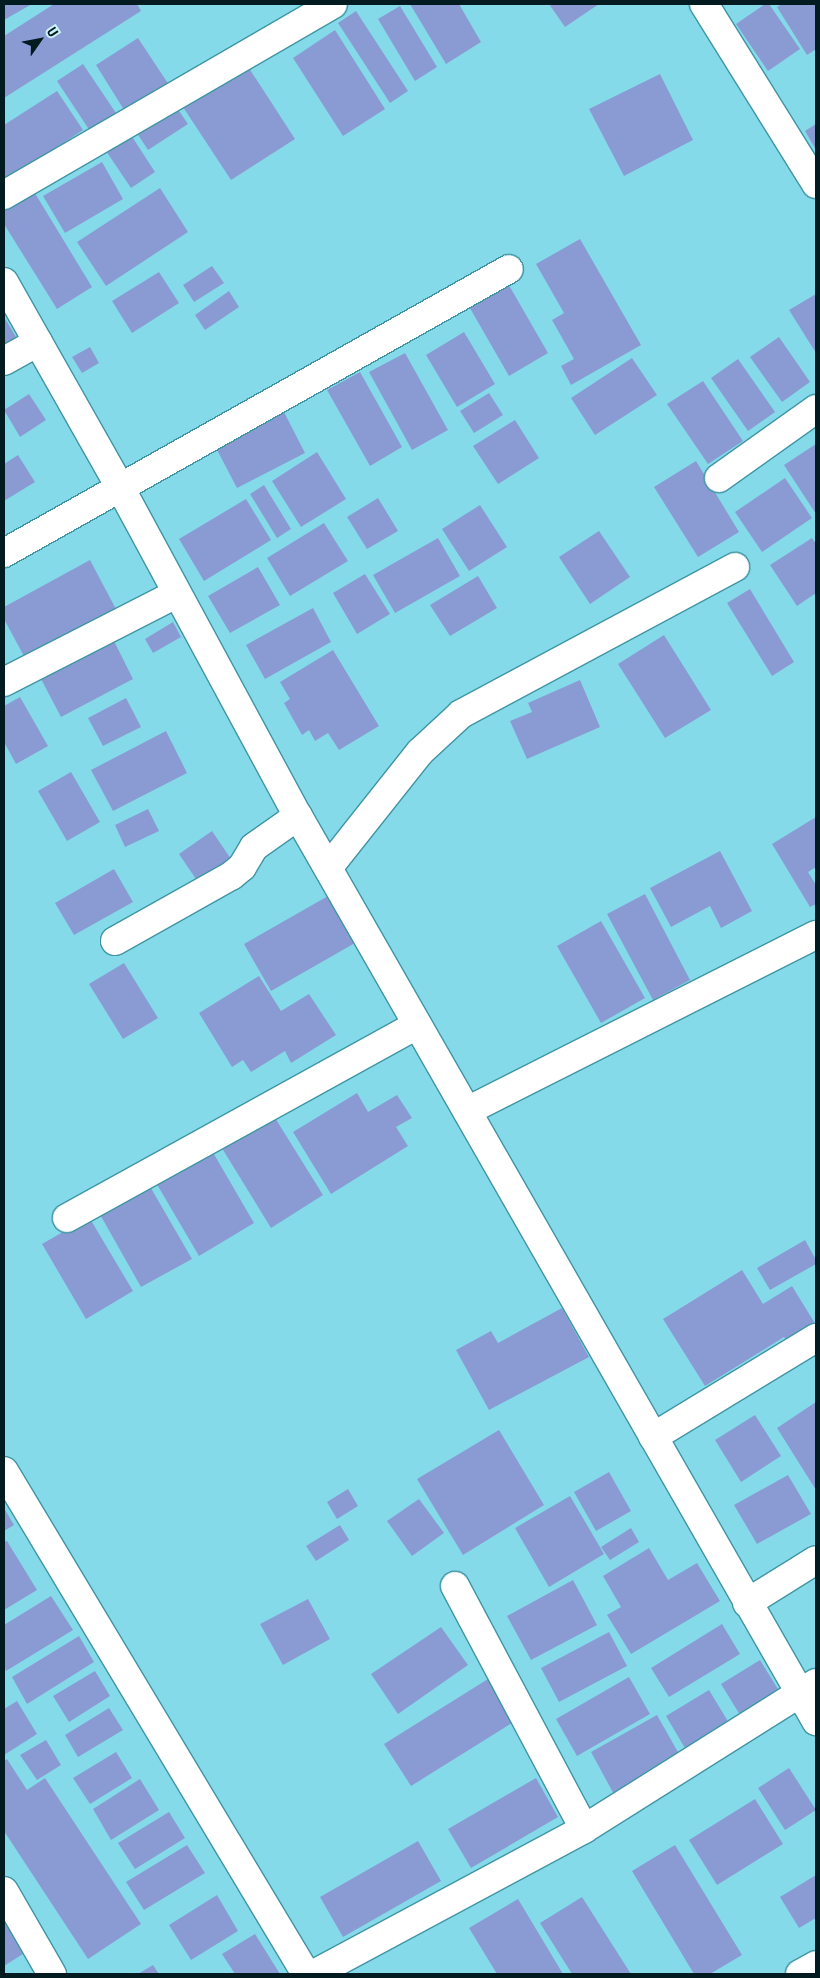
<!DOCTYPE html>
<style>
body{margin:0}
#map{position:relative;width:820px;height:1978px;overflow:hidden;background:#85daea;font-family:"Roboto Condensed",sans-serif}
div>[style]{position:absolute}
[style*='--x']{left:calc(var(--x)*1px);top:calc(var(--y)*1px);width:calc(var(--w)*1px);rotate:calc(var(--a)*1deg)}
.building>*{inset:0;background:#8a9bd3}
.roads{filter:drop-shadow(1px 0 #3f95a5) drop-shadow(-1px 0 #3f95a5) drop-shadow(0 1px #3f95a5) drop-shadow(0 -1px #3f95a5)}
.minor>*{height:28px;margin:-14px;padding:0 14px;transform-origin:14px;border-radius:14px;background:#fff}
span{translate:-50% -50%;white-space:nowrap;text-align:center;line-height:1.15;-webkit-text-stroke:4.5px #cbf3fb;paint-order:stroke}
.frame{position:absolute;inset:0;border:5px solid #011b20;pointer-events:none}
.north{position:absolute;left:15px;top:15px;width:50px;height:50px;-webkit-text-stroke:4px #cbf3fb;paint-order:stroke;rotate:57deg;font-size:14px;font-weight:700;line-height:20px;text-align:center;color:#011b20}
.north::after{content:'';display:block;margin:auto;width:18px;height:22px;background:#011b20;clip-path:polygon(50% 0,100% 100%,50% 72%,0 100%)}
</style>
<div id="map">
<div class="building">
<i style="clip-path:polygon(4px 4px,32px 4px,4px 20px)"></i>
<i style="clip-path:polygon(54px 4px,137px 4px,141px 11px,4px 98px,4px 36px)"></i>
<i style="clip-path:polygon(410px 4px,459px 4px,481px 42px,446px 64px)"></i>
<i style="clip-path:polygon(549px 4px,599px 4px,565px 27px)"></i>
<i style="clip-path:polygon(765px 4px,769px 4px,800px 49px,768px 71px,736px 24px)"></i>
<i style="clip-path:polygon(782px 4px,816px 4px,816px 49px,807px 55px,777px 7px)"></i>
<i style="clip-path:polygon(400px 6px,437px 67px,415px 81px,378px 19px)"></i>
<i style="clip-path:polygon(356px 11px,408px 91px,390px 103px,338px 23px)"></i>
<i style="clip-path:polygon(335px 30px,385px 109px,343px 136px,293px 58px)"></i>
<i style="clip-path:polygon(138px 38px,169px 85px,126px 113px,96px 65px)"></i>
<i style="clip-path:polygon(83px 64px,118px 116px,92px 134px,57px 81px)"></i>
<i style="clip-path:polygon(247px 65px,295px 139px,231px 180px,183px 107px)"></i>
<i style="clip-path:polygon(660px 74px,693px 140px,624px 176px,589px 109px)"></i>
<i style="clip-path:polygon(57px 91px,83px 130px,4px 182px,4px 125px)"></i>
<i style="clip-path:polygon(175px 105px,188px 124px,148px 150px,135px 130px)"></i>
<i style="clip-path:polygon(816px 124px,816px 150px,805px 131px)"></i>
<i style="clip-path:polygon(129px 132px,155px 172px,131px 188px,104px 148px)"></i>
<i style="clip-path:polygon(102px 162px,123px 199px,65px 233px,43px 196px)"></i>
<i style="clip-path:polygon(160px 188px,188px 232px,106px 286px,77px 242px)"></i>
<i style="clip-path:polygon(33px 190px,92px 287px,57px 309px,4px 224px,4px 208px)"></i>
<i style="clip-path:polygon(580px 239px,641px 345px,571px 385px,561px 366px,574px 359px,552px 320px,564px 313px,536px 264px)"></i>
<i style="clip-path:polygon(212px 266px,224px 283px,194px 302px,183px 285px)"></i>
<i style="clip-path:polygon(159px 272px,179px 303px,132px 333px,112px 301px)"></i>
<i style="clip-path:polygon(506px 280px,548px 353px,509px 376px,467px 303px)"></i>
<i style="clip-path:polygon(229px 291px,239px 307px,205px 330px,195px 315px)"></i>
<i style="clip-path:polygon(816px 294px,816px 353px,789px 310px)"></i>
<i style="clip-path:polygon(4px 317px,16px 337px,4px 345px)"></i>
<i style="clip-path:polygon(464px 332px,495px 384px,457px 407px,426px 355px)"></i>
<i style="clip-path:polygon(779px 337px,810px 382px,782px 402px,750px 357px)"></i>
<i style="clip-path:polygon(90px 347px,99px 363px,82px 373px,72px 357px)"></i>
<i style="clip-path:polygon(405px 353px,448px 430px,412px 450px,369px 372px)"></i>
<i style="clip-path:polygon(632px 358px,657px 395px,595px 435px,571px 398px)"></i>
<i style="clip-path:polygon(738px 359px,775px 412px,748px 431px,711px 378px)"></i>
<i style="clip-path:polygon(360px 372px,402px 447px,370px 466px,327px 390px)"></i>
<i style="clip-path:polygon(703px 381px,743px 441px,708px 464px,667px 404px)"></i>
<i style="clip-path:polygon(489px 393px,503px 415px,474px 433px,460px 411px)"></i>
<i style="clip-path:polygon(29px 394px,46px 420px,20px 437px,4px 410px)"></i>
<i style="clip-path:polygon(284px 412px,305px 453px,237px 488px,216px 448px)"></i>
<i style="clip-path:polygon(515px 420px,539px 458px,498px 484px,473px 446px)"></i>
<i style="clip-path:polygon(816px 444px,816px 514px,784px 465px)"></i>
<i style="clip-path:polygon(317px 452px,346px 499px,301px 527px,272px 481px)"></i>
<i style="clip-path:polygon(18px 455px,35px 482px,4px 501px,4px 464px)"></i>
<i style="clip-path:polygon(696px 461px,739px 532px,698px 557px,654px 487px)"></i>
<i style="clip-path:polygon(785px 478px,812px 518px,762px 552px,735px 512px)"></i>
<i style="clip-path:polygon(264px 485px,291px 529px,277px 538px,250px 494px)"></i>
<i style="clip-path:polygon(378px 498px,398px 531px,367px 549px,347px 517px)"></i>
<i style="clip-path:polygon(246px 499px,271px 540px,204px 581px,179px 539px)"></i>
<i style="clip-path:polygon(480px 505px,507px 547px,469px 571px,442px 529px)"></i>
<i style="clip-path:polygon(324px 523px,348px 561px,290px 596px,267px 558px)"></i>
<i style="clip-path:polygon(599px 531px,630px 577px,590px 604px,559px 557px)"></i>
<i style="clip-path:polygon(438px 538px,460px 576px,395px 613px,373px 575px)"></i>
<i style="clip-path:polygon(812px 538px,816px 544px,816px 593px,797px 606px,770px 565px)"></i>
<i style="clip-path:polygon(90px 560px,117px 611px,26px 660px,4px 619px,4px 607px)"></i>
<i style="clip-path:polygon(258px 567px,280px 605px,230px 633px,208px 596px)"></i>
<i style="clip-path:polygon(365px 574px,390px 614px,357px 634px,333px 593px)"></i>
<i style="clip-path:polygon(478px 576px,497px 608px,450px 636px,430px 605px)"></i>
<i style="clip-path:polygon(750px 589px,794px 662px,772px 676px,727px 603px)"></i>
<i style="clip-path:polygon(313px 608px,331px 642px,265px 679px,246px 645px)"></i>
<i style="clip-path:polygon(173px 622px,181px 637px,153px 653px,145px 639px)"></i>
<i style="clip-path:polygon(664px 635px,711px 710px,665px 738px,618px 664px)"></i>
<i style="clip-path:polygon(114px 641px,133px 679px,61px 717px,41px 679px)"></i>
<i style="clip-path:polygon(333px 650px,379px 726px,339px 750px,328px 733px,315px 741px,309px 730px,302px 735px,284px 703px,290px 699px,280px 682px)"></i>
<i style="clip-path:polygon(580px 680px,600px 727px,527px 759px,510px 721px,532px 712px,528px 703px)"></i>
<i style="clip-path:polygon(20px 697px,48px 746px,16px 764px,4px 742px,4px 706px)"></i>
<i style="clip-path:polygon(126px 698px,141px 727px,103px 746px,88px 718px)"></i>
<i style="clip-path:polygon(166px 731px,187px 773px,113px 811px,91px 770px)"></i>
<i style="clip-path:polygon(71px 772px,100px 822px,67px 841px,38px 791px)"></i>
<i style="clip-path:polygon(148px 809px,159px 831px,125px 847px,115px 825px)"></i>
<i style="clip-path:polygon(816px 817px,816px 867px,808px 872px,816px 885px,816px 904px,810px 907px,772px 844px)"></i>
<i style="clip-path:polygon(212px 831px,233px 862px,200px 885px,179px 854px)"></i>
<i style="clip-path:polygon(720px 851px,752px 911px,721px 928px,710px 906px,671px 927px,650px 888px)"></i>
<i style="clip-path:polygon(114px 869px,133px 902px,74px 935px,55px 903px)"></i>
<i style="clip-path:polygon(645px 894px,690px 980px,653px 1000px,607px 914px)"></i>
<i style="clip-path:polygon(328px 896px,355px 943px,271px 991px,244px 944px)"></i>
<i style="clip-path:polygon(601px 921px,645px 998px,601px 1023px,557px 946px)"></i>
<i style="clip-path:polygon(124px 963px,158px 1018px,123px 1039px,89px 984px)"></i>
<i style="clip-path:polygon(259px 976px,281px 1011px,309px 994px,336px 1035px,291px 1063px,285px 1051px,251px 1072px,243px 1060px,232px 1067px,199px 1013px)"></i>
<i style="clip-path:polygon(357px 1093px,368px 1112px,397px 1095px,412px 1118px,396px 1127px,408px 1146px,331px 1194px,293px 1132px)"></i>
<i style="clip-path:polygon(272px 1113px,323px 1195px,271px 1228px,220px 1145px)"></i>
<i style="clip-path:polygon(211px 1149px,254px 1223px,199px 1256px,155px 1181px)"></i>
<i style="clip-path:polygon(148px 1183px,192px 1259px,141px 1287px,98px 1211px)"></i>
<i style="clip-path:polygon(89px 1217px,133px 1291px,86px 1319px,42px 1244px)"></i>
<i style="clip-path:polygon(805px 1240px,816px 1260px,816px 1264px,770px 1290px,757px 1268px)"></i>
<i style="clip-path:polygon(742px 1270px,763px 1304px,792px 1286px,816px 1325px,791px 1348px,784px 1337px,705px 1386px,663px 1319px)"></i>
<i style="clip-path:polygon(562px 1308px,589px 1357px,489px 1410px,456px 1350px,491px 1331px,498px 1343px)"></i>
<i style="clip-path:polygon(816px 1402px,816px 1490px,777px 1428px)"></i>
<i style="clip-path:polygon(755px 1415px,781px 1456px,741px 1482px,715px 1440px)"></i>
<i style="clip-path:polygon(499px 1430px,544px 1505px,463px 1555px,417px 1479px)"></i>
<i style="clip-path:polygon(609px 1472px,631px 1511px,596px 1531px,574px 1492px)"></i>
<i style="clip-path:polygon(788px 1475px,811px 1514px,757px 1544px,734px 1505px)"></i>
<i style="clip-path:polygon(348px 1489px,358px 1506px,337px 1519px,327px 1502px)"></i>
<i style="clip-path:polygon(570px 1496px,604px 1554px,549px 1587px,515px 1528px)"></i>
<i style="clip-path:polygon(419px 1499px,444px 1533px,412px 1556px,387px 1521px)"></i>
<i style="clip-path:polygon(4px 1508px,14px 1525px,4px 1531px)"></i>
<i style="clip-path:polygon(340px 1525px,349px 1540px,316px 1561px,306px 1546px)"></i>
<i style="clip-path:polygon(631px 1528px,639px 1542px,610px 1560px,601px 1547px)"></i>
<i style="clip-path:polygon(7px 1541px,37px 1590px,4px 1610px,4px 1542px)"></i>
<i style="clip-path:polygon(649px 1548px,668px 1580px,697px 1563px,720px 1601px,631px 1654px,607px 1615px,621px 1607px,603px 1576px)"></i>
<i style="clip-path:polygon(573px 1580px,597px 1625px,531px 1660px,507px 1616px)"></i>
<i style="clip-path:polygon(51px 1596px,73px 1630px,6px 1671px,4px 1667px,4px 1625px)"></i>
<i style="clip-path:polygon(308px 1599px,330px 1639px,283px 1665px,260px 1624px)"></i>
<i style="clip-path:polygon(722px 1624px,740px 1654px,669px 1697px,651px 1668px)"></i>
<i style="clip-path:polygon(441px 1627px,468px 1665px,398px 1714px,371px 1674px)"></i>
<i style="clip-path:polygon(609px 1632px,627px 1666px,559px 1702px,541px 1668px)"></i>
<i style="clip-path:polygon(79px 1636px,94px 1662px,27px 1704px,12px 1677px)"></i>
<i style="clip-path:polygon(760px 1660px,784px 1699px,745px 1723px,721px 1684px)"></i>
<i style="clip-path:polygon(95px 1671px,110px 1696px,69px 1722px,53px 1696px)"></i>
<i style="clip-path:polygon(629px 1677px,650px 1714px,577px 1756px,556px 1719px)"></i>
<i style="clip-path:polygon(488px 1679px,515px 1721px,411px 1786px,384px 1744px)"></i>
<i style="clip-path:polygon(709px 1690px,732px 1728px,689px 1755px,666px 1716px)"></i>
<i style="clip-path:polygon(17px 1701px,37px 1734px,4px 1755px,4px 1709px)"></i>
<i style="clip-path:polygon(109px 1708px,123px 1730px,78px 1757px,65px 1735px)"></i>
<i style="clip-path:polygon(657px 1715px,683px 1761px,616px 1798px,591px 1752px)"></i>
<i style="clip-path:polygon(46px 1740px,61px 1765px,37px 1780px,20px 1755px)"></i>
<i style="clip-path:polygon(116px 1752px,132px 1778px,90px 1804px,73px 1778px)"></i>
<i style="clip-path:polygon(7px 1759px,27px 1790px,45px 1778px,141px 1924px,88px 1959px,4px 1831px,4px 1761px)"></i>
<i style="clip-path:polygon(789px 1768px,816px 1810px,785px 1830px,758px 1788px)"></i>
<i style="clip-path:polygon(536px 1778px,558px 1817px,471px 1868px,448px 1829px)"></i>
<i style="clip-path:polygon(140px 1779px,159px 1810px,111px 1840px,93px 1809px)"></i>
<i style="clip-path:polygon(755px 1799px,783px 1844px,717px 1885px,689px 1840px)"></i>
<i style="clip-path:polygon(169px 1812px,185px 1838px,135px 1869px,118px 1843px)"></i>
<i style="clip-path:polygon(418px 1841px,441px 1881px,343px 1937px,320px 1897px)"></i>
<i style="clip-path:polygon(187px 1845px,205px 1873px,144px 1910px,126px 1882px)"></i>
<i style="clip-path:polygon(675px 1845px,742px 1955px,710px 1974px,694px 1974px,632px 1871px)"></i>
<i style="clip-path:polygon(816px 1875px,816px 1918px,799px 1928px,780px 1897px)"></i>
<i style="clip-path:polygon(217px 1895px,238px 1931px,191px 1960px,169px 1925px)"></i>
<i style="clip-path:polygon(582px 1897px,631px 1974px,572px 1974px,540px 1923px)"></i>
<i style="clip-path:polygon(518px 1899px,563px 1974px,497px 1974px,469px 1928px)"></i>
<i style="clip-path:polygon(4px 1917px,26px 1952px,4px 1966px)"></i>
<i style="clip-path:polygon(255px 1934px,280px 1974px,235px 1974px,222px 1954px)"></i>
<i style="clip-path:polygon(153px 1965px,159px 1974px,138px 1974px)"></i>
</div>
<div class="roads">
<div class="minor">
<i style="--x:704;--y:4;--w:212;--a:58.1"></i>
<i style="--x:4;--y:195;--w:380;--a:-30.1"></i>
<i style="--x:4;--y:282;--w:238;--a:60.5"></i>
<i style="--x:121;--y:489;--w:372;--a:61.6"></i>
<i style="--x:298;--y:816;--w:1043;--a:60.21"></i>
<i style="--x:4;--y:361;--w:39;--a:-29"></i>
<i style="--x:719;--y:478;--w:119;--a:-35.4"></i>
<i style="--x:4;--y:553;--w:579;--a:-29.35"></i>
<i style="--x:4;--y:682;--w:193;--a:-27.1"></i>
<i style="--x:328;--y:868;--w:148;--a:-51.6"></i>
<i style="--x:420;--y:752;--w:56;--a:-42.8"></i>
<i style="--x:461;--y:714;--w:311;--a:-28.2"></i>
<i style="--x:115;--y:941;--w:133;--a:-29.3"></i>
<i style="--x:231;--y:876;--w:14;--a:-39"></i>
<i style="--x:242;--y:867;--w:23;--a:-59"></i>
<i style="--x:254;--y:847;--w:54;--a:-35.2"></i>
<i style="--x:467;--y:1111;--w:391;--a:-26.8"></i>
<i style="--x:67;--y:1218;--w:400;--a:-28.9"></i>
<i style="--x:653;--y:1437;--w:191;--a:-31.3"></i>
<i style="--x:4;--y:1471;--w:587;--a:59.02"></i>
<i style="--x:455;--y:1586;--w:275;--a:62"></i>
<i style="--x:747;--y:1603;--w:81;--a:-31.9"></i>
<i style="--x:4;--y:1891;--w:96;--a:60"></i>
<i style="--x:314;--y:1974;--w:306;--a:-28.2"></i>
<i style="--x:584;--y:1829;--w:274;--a:-32.2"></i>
<i style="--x:800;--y:1974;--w:18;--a:-29"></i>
</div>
</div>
<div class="frame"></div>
<div class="north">U</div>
</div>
